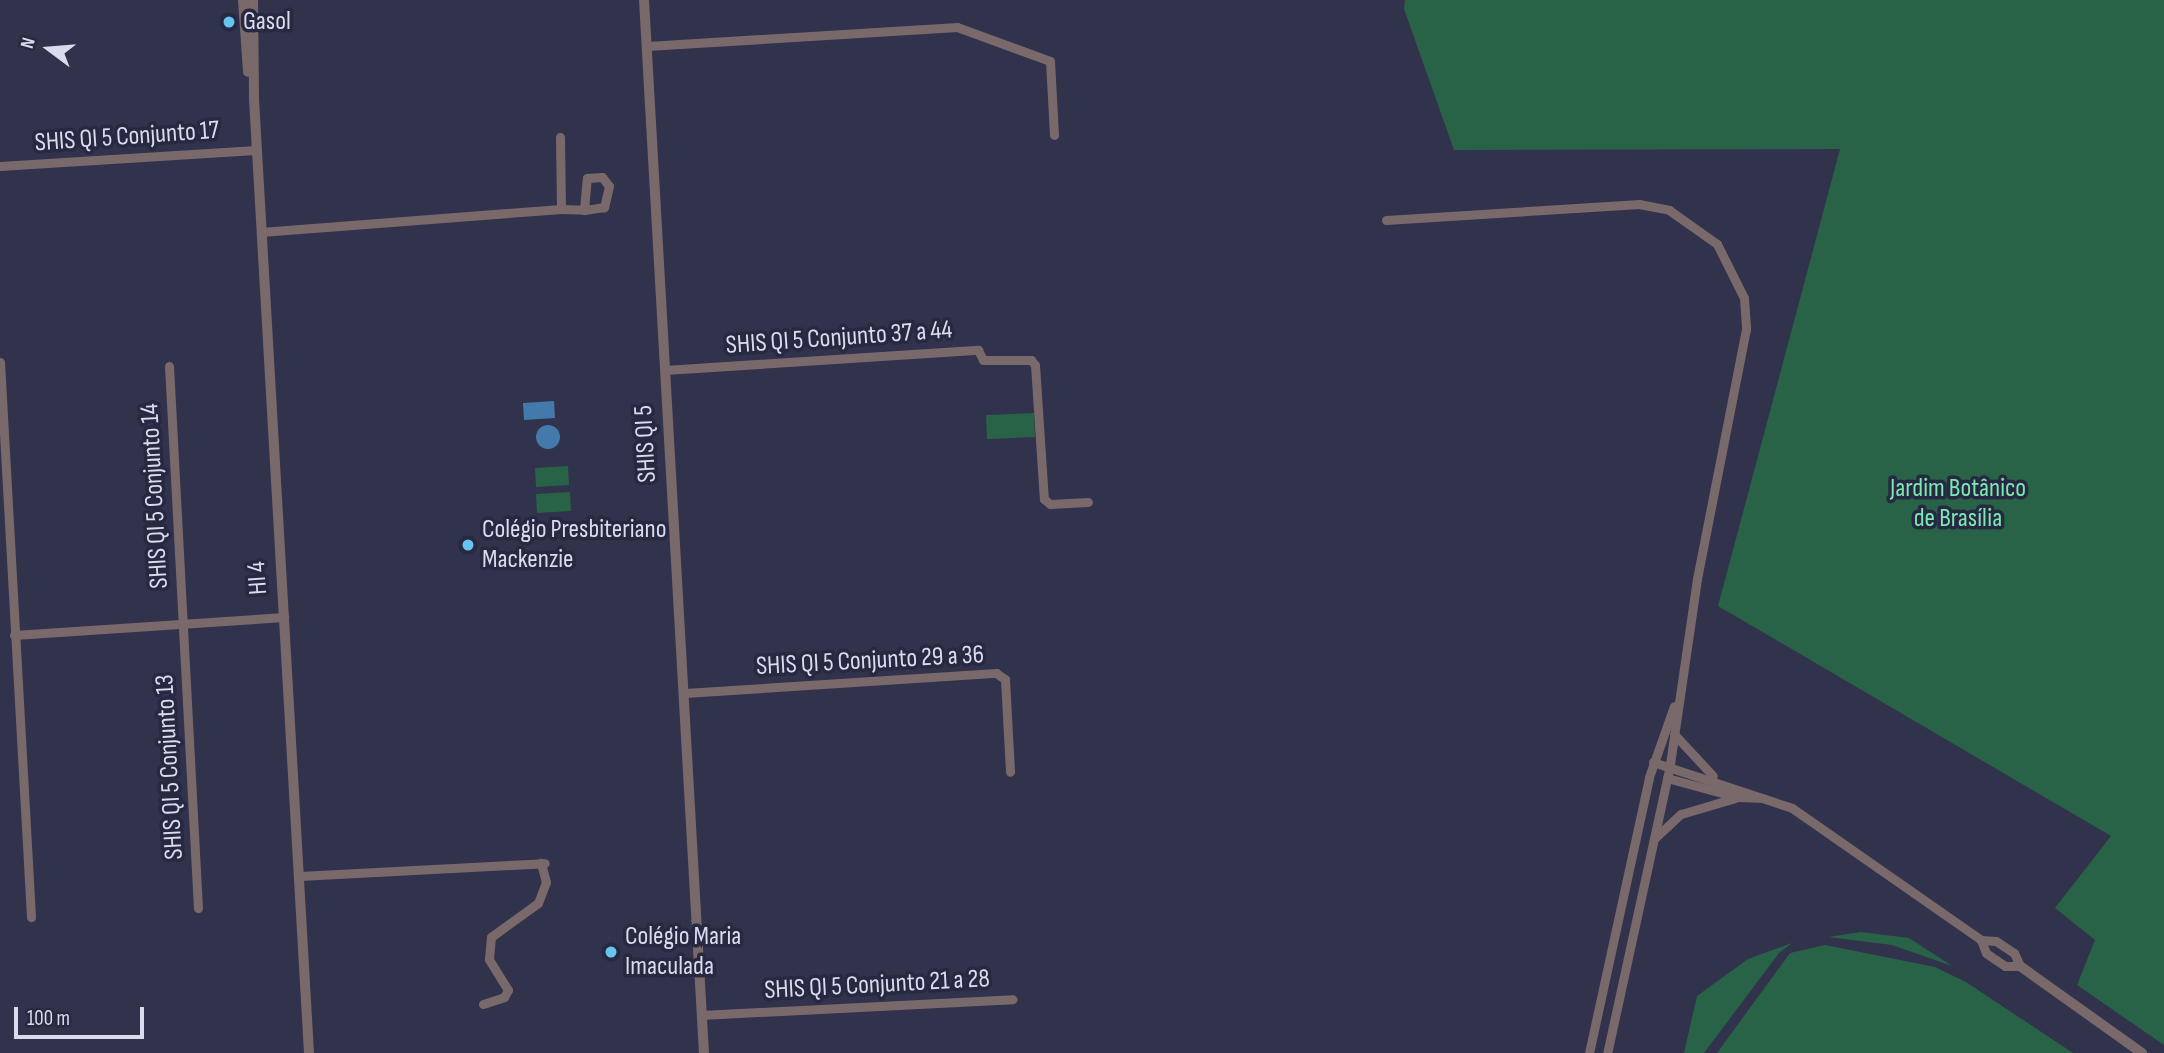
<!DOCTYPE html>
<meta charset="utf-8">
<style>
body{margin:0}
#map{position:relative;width:2164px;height:1053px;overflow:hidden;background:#31324c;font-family:"Sofia Sans Condensed",sans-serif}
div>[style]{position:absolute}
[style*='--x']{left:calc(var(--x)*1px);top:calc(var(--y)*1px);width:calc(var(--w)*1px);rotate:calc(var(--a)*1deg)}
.green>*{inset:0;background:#286347}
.water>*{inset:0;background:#4479ac}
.round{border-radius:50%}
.minor>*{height:9px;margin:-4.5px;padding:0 4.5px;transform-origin:4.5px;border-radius:4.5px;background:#79696b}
.tertiary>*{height:10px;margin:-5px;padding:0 5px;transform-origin:5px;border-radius:5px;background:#79696b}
.dots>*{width:19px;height:19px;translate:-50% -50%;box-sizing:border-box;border:4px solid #272841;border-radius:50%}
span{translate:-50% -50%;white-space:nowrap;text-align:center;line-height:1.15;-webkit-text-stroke:7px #272841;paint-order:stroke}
.poi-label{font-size:26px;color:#dadced}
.left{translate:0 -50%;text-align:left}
.street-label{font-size:26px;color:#dadced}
.park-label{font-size:26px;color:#7ce9b3}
.north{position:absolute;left:14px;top:14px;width:70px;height:70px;-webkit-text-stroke:5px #272841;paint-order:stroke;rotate:286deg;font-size:19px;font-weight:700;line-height:28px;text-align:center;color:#dadced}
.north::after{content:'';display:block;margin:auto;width:24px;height:32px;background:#dadced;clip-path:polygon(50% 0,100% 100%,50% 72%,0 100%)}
.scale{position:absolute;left:14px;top:1007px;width:130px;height:32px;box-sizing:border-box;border:4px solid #dadced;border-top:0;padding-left:9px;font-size:21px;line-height:24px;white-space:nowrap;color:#dadced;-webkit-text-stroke:5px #272841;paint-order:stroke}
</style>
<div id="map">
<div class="green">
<i style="clip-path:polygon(1405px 0,2164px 0,2164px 1045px,2077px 985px,2095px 940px,2055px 908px,2111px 836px,1718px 606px,1840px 149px,1454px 150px,1404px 9px)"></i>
<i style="clip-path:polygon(1034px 413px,1035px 437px,987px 439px,986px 415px)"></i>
<i style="clip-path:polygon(568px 466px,569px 485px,536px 487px,535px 468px)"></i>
<i style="clip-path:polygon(570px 492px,571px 511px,537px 513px,536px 494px)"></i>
<i style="clip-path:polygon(1861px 932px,1909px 938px,1952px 966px,1892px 945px,1828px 937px)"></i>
<i style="clip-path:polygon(1792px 943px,1779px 953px,1704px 1053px,1684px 1053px,1697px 996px,1748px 959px)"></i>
<i style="clip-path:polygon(1825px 945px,1935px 967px,1966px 982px,2073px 1053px,1717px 1053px,1790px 953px)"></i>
</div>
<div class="water">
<i style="clip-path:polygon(554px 401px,555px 418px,524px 420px,523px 403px)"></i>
<i class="round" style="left:536px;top:425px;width:24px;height:24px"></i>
</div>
<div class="minor">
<i style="--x:647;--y:46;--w:311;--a:-3.5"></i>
<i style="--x:957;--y:27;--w:99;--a:20.1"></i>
<i style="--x:1050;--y:61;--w:74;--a:86.9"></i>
<i style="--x:560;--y:137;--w:72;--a:89.2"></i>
<i style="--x:561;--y:209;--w:23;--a:2"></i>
<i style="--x:584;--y:210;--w:32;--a:-85"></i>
<i style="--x:587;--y:178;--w:15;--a:-4"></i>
<i style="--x:602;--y:177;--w:11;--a:52"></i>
<i style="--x:609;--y:186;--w:22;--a:103"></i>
<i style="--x:604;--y:207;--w:20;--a:171"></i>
<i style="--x:0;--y:166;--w:257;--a:-3.6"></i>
<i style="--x:1386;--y:220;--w:254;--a:-3.6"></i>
<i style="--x:1639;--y:204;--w:31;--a:11"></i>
<i style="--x:1669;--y:210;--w:59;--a:35.3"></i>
<i style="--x:1717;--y:244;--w:60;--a:63.4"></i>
<i style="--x:1744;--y:298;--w:31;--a:86"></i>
<i style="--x:1746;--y:329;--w:255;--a:101.1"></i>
<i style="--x:1697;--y:579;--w:188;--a:98.3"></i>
<i style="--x:1670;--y:765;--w:295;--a:102.3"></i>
<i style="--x:261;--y:232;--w:301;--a:-4.4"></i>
<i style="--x:0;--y:362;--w:556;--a:86.8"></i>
<i style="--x:169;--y:366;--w:543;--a:86.94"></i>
<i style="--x:665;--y:370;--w:314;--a:-3.7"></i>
<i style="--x:978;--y:350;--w:11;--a:63"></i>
<i style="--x:983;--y:360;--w:48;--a:0"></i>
<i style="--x:1031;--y:360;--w:6;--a:51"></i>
<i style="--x:1035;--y:365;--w:134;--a:86.2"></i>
<i style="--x:1044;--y:499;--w:8;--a:40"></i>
<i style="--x:1050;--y:504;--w:38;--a:-3"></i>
<i style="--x:14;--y:635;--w:271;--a:-3.8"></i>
<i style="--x:685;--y:693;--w:312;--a:-3.7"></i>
<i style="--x:996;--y:673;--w:11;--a:34"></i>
<i style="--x:1005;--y:679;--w:93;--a:86.9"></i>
<i style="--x:1674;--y:734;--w:57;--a:47.1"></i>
<i style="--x:1653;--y:762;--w:146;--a:18.3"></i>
<i style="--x:1792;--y:808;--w:231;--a:34.9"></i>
<i style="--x:1981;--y:940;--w:15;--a:4"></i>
<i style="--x:1996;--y:941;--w:22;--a:34"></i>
<i style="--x:2014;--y:953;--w:14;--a:65"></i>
<i style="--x:2020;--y:966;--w:15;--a:180"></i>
<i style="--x:2005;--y:966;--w:11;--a:-146"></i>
<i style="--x:1996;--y:960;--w:12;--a:-145"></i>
<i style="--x:1986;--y:953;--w:14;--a:-111"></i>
<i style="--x:1667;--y:778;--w:73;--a:15.2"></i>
<i style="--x:1737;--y:797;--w:23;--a:2"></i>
<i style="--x:1656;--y:837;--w:34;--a:-43"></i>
<i style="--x:1681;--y:814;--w:56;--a:-16.5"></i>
<i style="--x:300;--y:876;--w:245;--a:-3"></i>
<i style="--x:483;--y:1004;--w:22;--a:-18"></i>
<i style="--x:504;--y:997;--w:8;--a:-60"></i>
<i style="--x:508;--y:990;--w:36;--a:-122"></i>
<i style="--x:489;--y:959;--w:22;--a:-85"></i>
<i style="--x:491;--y:937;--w:58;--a:-35.9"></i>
<i style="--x:538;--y:903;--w:22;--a:-69"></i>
<i style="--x:546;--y:882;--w:20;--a:-105"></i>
<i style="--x:701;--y:1015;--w:312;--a:-2.9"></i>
<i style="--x:1589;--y:1053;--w:282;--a:-77.7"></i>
<i style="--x:1649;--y:777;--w:75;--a:-70.6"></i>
</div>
<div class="tertiary">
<i style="--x:243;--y:0;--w:72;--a:86"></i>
<i style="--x:253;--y:0;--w:99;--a:89.4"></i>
<i style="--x:254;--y:99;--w:956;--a:86.7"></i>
<i style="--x:644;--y:0;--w:1055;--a:86.74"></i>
<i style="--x:2020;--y:966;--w:150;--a:35.5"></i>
</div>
<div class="dots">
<i style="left:229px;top:22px;background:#65c5ee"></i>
<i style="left:468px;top:545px;background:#65c5ee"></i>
<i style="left:611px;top:952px;background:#65c5ee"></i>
</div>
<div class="poi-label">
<span class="left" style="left:243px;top:22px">Gasol</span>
<span class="left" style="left:482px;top:545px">Colégio Presbiteriano<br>Mackenzie</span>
<span class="left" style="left:625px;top:952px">Colégio Maria<br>Imaculada</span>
</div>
<div class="street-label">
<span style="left:127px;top:137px;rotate:-4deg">SHIS QI 5 Conjunto 17</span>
<span style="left:839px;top:338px;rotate:-4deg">SHIS QI 5 Conjunto 37 a 44</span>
<span style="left:646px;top:444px;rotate:-93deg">SHIS QI 5</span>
<span style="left:155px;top:496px;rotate:-93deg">SHIS QI 5 Conjunto 14</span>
<span style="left:258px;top:578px;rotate:-94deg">HI 4</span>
<span style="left:870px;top:661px;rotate:-3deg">SHIS QI 5 Conjunto 29 a 36</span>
<span style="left:170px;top:767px;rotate:-93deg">SHIS QI 5 Conjunto 13</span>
<span style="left:877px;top:985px;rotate:-3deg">SHIS QI 5 Conjunto 21 a 28</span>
</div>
<div class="park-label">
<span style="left:1958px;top:504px">Jardim Botânico<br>de Brasília</span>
</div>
<div class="north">N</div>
<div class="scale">100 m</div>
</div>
